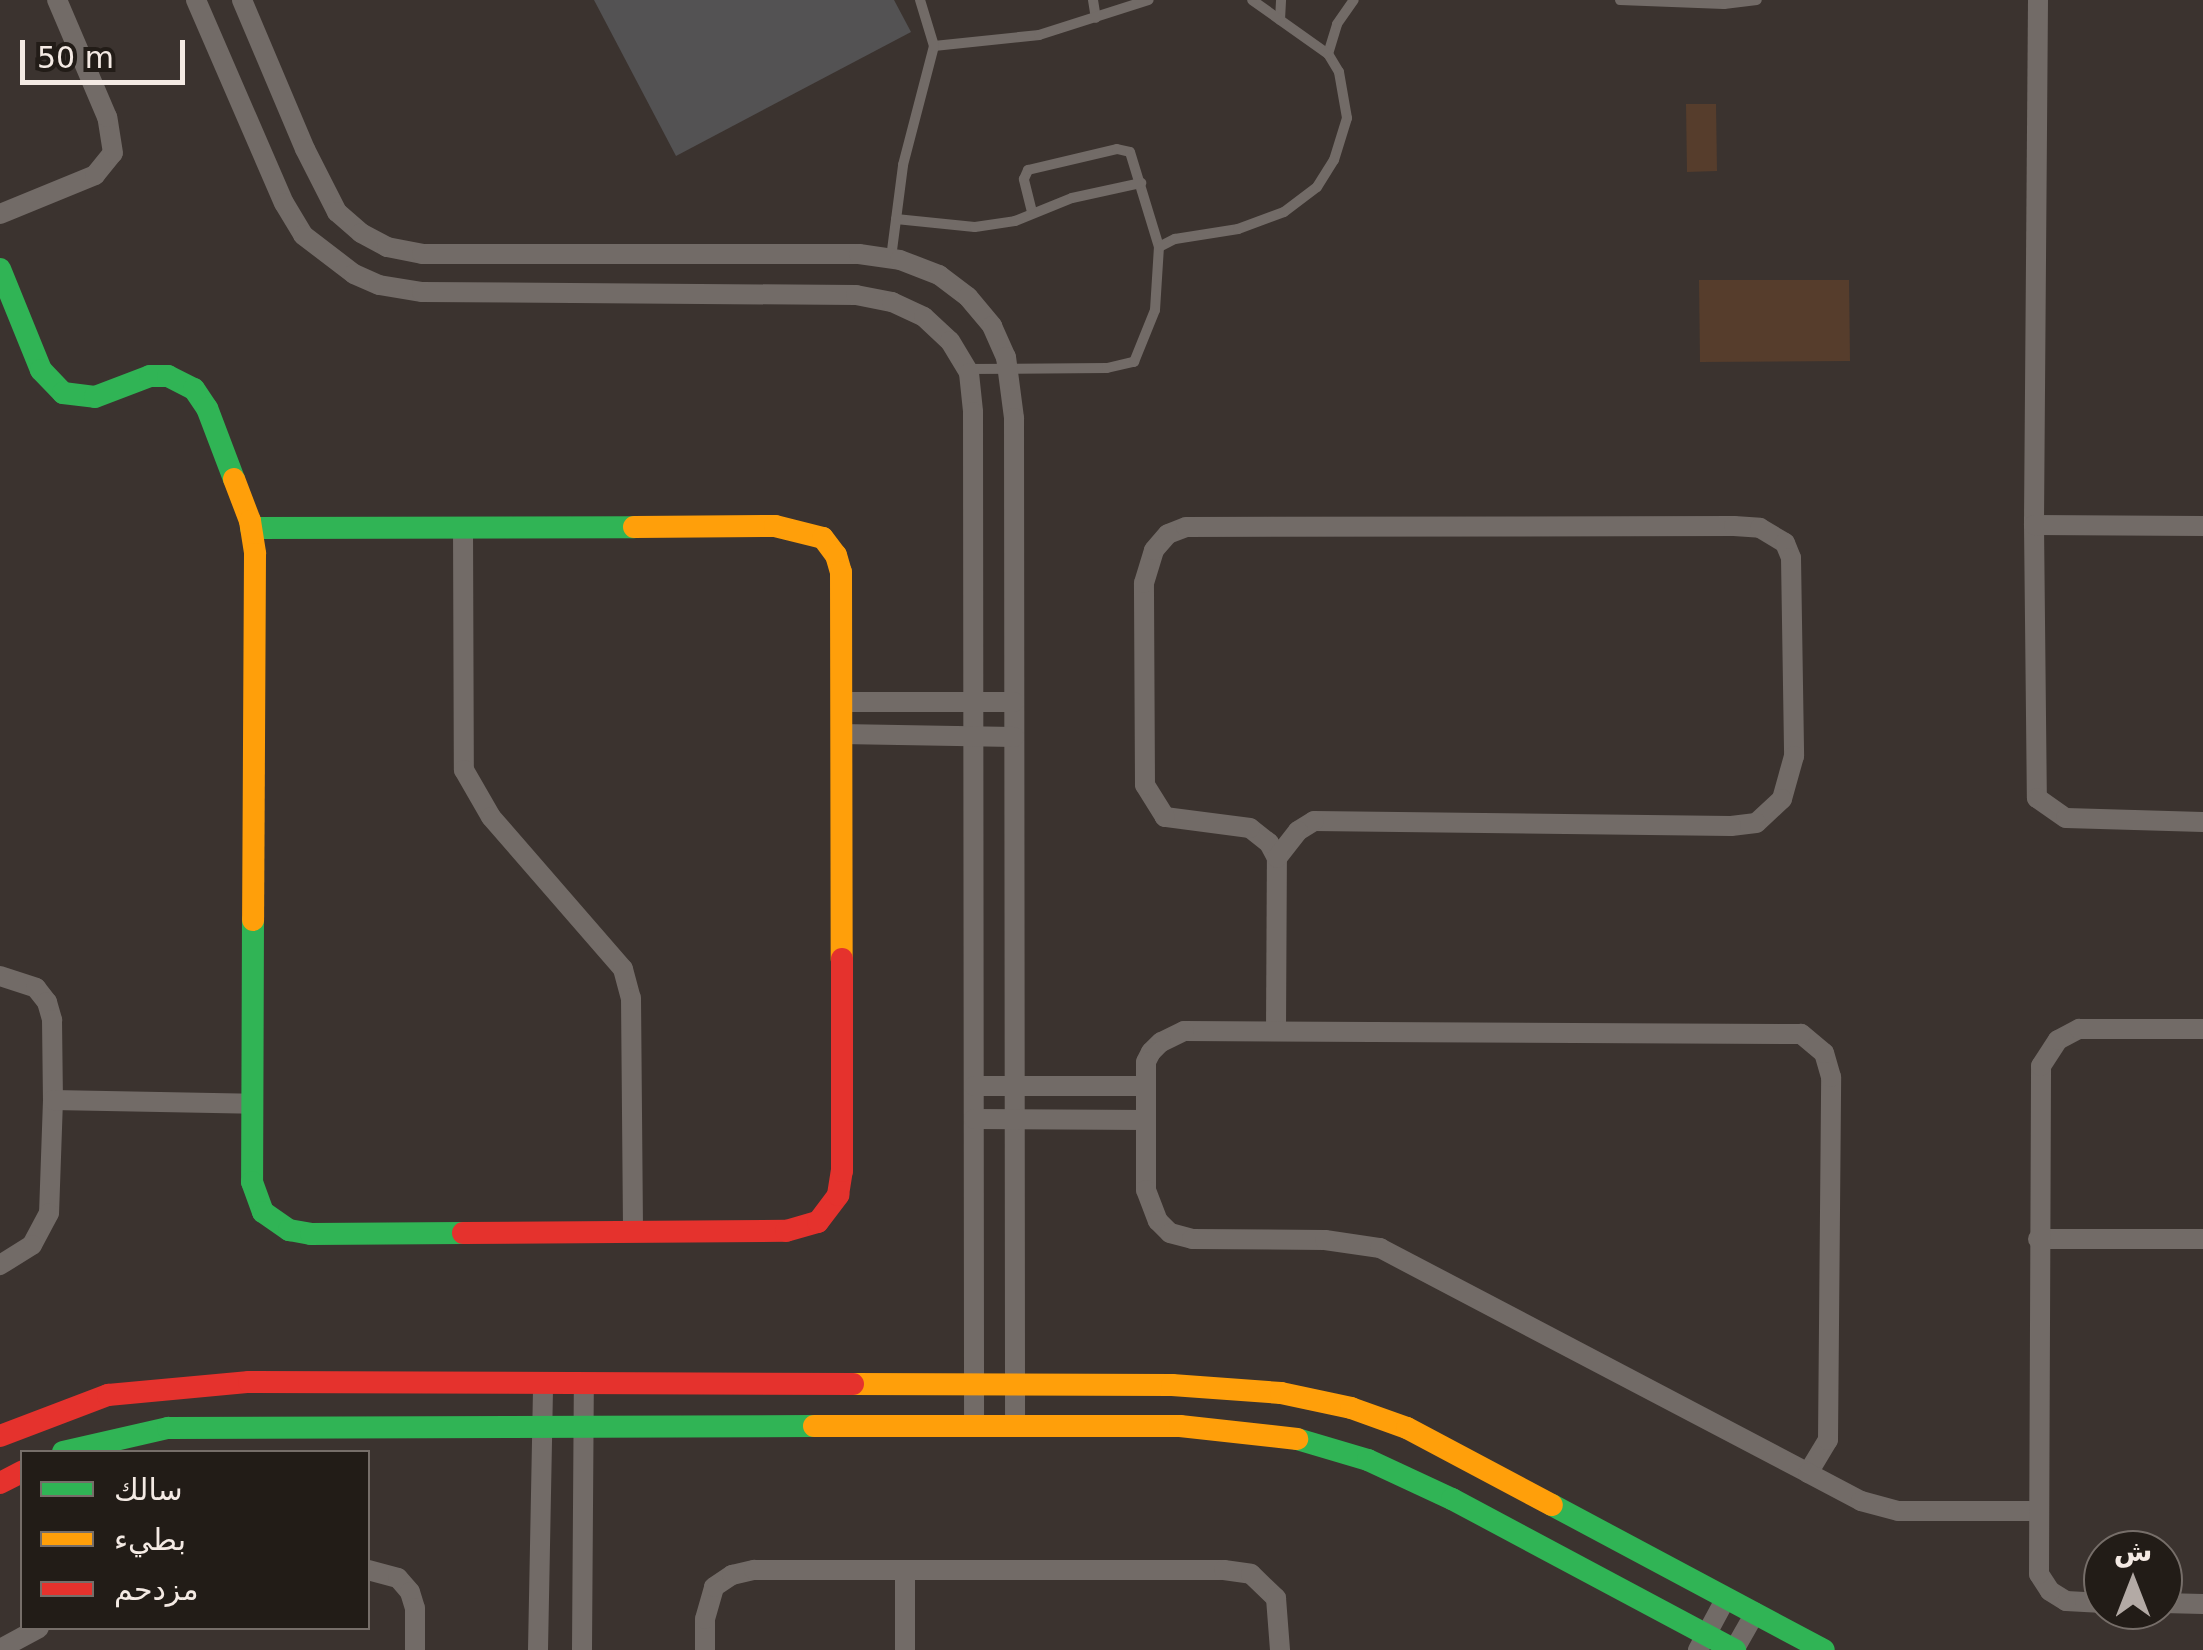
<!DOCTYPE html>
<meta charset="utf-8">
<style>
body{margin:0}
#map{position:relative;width:2203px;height:1650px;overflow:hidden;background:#3b332f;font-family:"DejaVu Sans","Noto Naskh Arabic",sans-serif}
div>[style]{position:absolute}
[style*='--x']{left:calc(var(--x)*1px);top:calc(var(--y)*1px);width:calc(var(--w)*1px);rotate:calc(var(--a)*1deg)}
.green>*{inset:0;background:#563d2c}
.building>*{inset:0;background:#535253}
.lane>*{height:10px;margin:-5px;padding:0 5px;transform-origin:5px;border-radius:5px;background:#726b67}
.street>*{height:20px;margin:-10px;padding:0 10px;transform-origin:10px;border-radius:10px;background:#726b67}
.fast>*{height:22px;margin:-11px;padding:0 11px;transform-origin:11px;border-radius:11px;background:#30b455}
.slow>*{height:22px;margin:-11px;padding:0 11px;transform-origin:11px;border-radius:11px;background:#ff9f0a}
.jam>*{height:22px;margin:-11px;padding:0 11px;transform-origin:11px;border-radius:11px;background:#e5322d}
span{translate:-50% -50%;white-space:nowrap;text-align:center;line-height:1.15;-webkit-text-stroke:8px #221c17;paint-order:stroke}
.legend{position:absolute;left:20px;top:1450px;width:350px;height:180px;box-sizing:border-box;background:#221c17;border:2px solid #766e69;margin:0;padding:12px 18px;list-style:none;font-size:30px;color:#f4eae4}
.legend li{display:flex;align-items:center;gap:20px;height:50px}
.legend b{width:50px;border:2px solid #766e69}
.north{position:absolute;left:2083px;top:1530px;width:100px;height:100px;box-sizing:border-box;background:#221c17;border:2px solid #766e69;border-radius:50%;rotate:0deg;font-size:28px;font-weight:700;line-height:40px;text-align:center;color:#f4eae4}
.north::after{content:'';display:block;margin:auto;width:35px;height:45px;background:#b3aaa5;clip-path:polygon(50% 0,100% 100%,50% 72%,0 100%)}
.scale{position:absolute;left:20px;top:40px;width:165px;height:45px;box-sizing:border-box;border:5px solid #f4eae4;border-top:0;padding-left:12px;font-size:30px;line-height:35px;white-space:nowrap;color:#f4eae4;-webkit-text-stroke:8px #221c17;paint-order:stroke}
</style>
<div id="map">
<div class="green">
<i style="clip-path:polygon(1686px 104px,1716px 104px,1717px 171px,1687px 172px)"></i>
<i style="clip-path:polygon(1699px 280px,1849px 280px,1850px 361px,1700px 362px)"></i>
</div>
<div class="building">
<i style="clip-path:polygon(594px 0,894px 0,911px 32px,676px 156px)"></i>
</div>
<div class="lane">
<i style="--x:1093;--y:0;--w:18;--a:81"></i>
<i style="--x:1620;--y:0;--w:104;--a:2.2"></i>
<i style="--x:1724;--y:4;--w:33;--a:-7"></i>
<i style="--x:1280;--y:20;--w:20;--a:-87"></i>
<i style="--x:934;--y:46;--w:106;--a:-6"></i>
<i style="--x:1039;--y:35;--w:115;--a:-17.7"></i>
<i style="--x:1328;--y:54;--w:31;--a:-73"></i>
<i style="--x:1337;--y:24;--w:29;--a:-55"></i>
<i style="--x:1032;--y:212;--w:34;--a:-104"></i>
<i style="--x:1024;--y:179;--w:10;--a:-66"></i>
<i style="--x:1028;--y:170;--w:91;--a:-13.3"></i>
<i style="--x:1117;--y:149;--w:13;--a:13"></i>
<i style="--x:1130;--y:152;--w:99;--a:73"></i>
<i style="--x:896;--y:219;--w:79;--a:5.8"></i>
<i style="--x:975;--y:227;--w:40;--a:-8.5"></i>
<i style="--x:1015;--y:221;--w:61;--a:-22"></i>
<i style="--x:1072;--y:198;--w:71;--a:-12.3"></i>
<i style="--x:891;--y:258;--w:94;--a:-82.6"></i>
<i style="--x:903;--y:165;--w:123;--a:-75.4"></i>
<i style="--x:934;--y:46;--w:48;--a:-106.9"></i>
<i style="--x:966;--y:369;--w:141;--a:-0.4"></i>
<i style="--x:1107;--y:368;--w:28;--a:-13"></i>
<i style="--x:1134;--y:362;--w:56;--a:-68"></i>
<i style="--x:1155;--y:310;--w:63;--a:-86.4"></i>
<i style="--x:1159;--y:247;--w:18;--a:-27"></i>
<i style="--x:1175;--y:239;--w:64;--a:-9"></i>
<i style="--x:1238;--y:229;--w:49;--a:-20.3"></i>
<i style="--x:1284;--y:212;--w:41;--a:-37.1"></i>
<i style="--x:1317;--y:187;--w:32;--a:-58"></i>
<i style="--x:1334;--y:160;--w:44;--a:-72.8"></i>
<i style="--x:1347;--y:118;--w:47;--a:-99.9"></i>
<i style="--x:1339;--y:72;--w:21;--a:-121"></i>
<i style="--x:1328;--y:54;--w:93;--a:-144.6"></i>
</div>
<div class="street">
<i style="--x:196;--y:0;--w:221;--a:66.6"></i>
<i style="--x:284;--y:203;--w:37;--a:59"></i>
<i style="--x:303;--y:235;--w:64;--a:37.4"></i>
<i style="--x:354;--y:274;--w:27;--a:24"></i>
<i style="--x:379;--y:285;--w:44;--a:9.2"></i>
<i style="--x:422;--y:292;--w:434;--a:0.4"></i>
<i style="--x:856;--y:295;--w:37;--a:11"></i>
<i style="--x:892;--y:302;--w:35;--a:25"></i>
<i style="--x:924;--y:317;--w:35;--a:43"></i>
<i style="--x:950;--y:341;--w:37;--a:59"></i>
<i style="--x:969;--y:373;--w:39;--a:84"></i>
<i style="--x:973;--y:412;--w:1014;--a:89.94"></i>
<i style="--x:242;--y:0;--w:162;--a:67.1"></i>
<i style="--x:305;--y:149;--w:71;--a:63.1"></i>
<i style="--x:337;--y:212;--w:32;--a:41"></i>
<i style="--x:361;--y:233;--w:30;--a:28"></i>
<i style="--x:387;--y:247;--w:36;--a:11"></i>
<i style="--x:422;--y:254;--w:437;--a:0"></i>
<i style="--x:859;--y:254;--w:41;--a:8.3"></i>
<i style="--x:900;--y:260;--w:42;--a:21"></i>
<i style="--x:939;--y:275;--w:36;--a:37"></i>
<i style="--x:968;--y:297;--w:38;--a:50"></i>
<i style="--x:992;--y:326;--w:34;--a:66"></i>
<i style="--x:1006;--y:357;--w:62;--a:82.5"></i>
<i style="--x:1014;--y:418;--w:1008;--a:89.94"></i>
<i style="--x:2038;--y:0;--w:525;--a:90.44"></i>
<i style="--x:2034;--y:525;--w:273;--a:89.4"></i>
<i style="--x:2037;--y:798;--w:35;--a:35"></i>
<i style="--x:2066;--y:818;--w:137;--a:1.7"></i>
<i style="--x:0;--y:214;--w:103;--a:-22.3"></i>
<i style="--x:95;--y:175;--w:28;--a:-51"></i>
<i style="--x:113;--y:153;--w:36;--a:-99"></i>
<i style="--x:107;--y:117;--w:127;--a:-113.1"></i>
<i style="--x:2034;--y:525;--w:169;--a:0.3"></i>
<i style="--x:463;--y:527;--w:243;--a:89.8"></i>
<i style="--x:464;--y:770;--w:54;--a:60.1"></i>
<i style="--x:491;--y:817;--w:201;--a:49"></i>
<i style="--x:623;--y:969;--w:30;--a:75"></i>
<i style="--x:631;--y:998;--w:234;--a:89.5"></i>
<i style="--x:841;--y:702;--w:173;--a:0"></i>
<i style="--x:841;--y:734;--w:173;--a:1"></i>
<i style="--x:0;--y:976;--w:38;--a:18"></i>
<i style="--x:36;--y:988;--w:18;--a:52"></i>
<i style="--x:47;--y:1002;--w:19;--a:74"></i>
<i style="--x:52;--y:1020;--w:80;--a:89.3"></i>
<i style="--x:53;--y:1100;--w:113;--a:92"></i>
<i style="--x:49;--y:1213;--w:36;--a:118"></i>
<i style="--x:32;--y:1245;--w:38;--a:148"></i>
<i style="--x:1276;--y:1031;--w:173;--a:-89.7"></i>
<i style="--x:1277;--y:858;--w:17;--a:-118"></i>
<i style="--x:1269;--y:843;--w:24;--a:-142"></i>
<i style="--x:1250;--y:828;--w:86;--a:-172.6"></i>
<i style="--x:1165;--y:817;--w:38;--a:-122"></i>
<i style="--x:1145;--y:785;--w:202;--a:-90.3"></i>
<i style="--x:1144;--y:583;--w:34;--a:-73"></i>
<i style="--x:1154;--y:550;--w:21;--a:-49"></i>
<i style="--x:1168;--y:534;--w:19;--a:-21"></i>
<i style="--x:1186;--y:527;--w:548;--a:-0.1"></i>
<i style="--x:1734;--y:526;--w:26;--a:4"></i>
<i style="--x:1760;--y:528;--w:29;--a:31"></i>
<i style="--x:1785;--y:543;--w:16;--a:68"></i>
<i style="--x:1791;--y:558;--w:198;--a:89.1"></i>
<i style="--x:1794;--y:756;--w:45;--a:105.6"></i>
<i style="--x:1782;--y:799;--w:35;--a:137"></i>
<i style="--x:1756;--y:823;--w:25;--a:173"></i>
<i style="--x:1731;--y:826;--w:417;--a:-179.3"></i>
<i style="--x:1314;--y:821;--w:19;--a:148"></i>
<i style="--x:1298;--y:831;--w:34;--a:128"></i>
<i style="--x:974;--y:1086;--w:172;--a:0"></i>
<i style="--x:53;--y:1100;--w:200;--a:1.1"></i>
<i style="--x:974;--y:1119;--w:172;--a:0.3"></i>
<i style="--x:2038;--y:1239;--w:165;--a:0"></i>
<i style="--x:1808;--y:1473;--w:39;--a:-59"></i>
<i style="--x:1828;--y:1440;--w:363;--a:-89.5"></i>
<i style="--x:1831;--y:1077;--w:25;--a:-106"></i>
<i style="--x:1824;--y:1053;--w:30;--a:-140"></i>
<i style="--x:1801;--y:1034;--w:617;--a:-179.72"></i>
<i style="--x:1184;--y:1031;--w:25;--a:154"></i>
<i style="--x:1161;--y:1042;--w:14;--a:135"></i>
<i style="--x:1151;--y:1052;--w:11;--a:117"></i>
<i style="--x:1146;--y:1062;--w:128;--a:90"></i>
<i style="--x:1146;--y:1190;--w:33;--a:69"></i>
<i style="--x:1158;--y:1221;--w:17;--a:45"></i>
<i style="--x:1170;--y:1233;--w:23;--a:15"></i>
<i style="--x:1192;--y:1239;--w:133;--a:0.4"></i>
<i style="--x:1325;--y:1240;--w:56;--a:8.3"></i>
<i style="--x:1380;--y:1248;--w:484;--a:27.7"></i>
<i style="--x:1808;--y:1473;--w:60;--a:27.8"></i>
<i style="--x:1861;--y:1501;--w:38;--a:15"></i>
<i style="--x:1898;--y:1511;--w:141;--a:0"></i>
<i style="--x:368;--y:1570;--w:31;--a:15"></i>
<i style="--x:398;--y:1578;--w:18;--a:49"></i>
<i style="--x:410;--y:1592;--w:17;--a:73"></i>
<i style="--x:415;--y:1608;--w:42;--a:90"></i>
<i style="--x:905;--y:1570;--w:80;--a:90"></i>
<i style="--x:2103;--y:1603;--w:37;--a:-177"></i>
<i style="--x:2066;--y:1601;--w:19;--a:-148"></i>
<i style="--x:2050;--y:1591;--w:20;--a:-123"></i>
<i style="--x:2039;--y:1574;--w:508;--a:-89.77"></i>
<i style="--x:2041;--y:1066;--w:31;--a:-57"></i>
<i style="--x:2058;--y:1040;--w:24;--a:-28"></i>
<i style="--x:2079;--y:1029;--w:124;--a:0"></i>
<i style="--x:2163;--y:1603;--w:40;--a:1.4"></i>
<i style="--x:0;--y:1649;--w:44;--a:-28.3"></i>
<i style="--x:538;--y:1650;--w:267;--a:-88.9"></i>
<i style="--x:582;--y:1650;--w:267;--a:-89.6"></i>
<i style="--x:705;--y:1650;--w:31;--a:-90"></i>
<i style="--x:705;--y:1619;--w:33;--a:-74"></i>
<i style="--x:714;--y:1587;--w:22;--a:-34"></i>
<i style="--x:732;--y:1575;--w:23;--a:-13"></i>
<i style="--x:754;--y:1570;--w:470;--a:0"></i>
<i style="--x:1224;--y:1570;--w:27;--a:8"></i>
<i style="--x:1251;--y:1574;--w:35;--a:44"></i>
<i style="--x:1276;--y:1598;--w:52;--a:85.6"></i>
<i style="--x:1698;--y:1650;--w:59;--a:-61.7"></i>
<i style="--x:1734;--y:1650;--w:43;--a:-60.4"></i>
</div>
<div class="fast">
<i style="--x:0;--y:269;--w:109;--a:67.9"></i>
<i style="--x:41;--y:370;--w:32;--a:46"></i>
<i style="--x:63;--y:393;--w:32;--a:7"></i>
<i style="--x:95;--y:397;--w:59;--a:-20.9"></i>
<i style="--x:150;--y:376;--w:18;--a:0"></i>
<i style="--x:168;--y:376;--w:29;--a:27"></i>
<i style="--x:194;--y:389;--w:23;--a:56"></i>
<i style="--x:207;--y:408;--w:76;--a:69.2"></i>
<i style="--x:251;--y:528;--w:383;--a:-0.1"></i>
<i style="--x:253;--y:920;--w:262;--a:90.2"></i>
<i style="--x:252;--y:1182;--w:32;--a:70"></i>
<i style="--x:263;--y:1212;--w:32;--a:35"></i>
<i style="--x:289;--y:1230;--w:22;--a:10"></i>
<i style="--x:311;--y:1234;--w:152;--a:-0.4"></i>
<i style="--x:1297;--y:1439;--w:74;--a:16.5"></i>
<i style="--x:1368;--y:1460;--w:93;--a:24.9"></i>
<i style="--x:1452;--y:1499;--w:321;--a:28.1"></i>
<i style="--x:63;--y:1452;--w:108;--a:-12.9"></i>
<i style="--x:168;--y:1428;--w:646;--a:-0.18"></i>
<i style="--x:1552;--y:1505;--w:308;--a:28.1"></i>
</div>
<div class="slow">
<i style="--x:234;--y:479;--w:45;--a:69.1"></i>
<i style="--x:250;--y:521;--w:33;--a:81"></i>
<i style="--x:255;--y:554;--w:366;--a:90.3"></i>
<i style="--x:634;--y:527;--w:141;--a:-0.4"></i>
<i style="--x:775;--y:526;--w:49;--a:14"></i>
<i style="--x:823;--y:538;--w:21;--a:53"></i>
<i style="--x:836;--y:555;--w:18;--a:74"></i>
<i style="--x:841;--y:572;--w:387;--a:89.9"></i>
<i style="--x:853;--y:1384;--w:319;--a:0.2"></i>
<i style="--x:1172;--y:1385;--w:109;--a:4.2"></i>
<i style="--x:1281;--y:1393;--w:72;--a:12.1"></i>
<i style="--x:1351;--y:1408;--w:59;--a:19.7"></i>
<i style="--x:1407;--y:1428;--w:164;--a:28"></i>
<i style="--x:814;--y:1426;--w:366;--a:0"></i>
<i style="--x:1180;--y:1426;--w:118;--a:6.3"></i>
</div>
<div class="jam">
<i style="--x:463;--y:1233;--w:323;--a:-0.4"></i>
<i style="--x:786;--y:1231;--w:33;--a:-16"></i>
<i style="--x:818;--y:1222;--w:34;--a:-53"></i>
<i style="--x:838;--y:1195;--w:24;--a:-81"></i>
<i style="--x:842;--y:1171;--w:212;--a:-90"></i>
<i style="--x:0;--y:1436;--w:116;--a:-20.8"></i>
<i style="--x:108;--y:1395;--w:142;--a:-5.3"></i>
<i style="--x:249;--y:1382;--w:604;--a:0.19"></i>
<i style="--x:0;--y:1483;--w:25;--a:-27"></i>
</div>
<ul class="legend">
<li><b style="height:12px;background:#30b455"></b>سالك</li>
<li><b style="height:12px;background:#ff9f0a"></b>بطيء</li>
<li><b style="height:12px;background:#e5322d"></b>مزدحم</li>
</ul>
<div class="north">ش</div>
<div class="scale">50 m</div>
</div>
